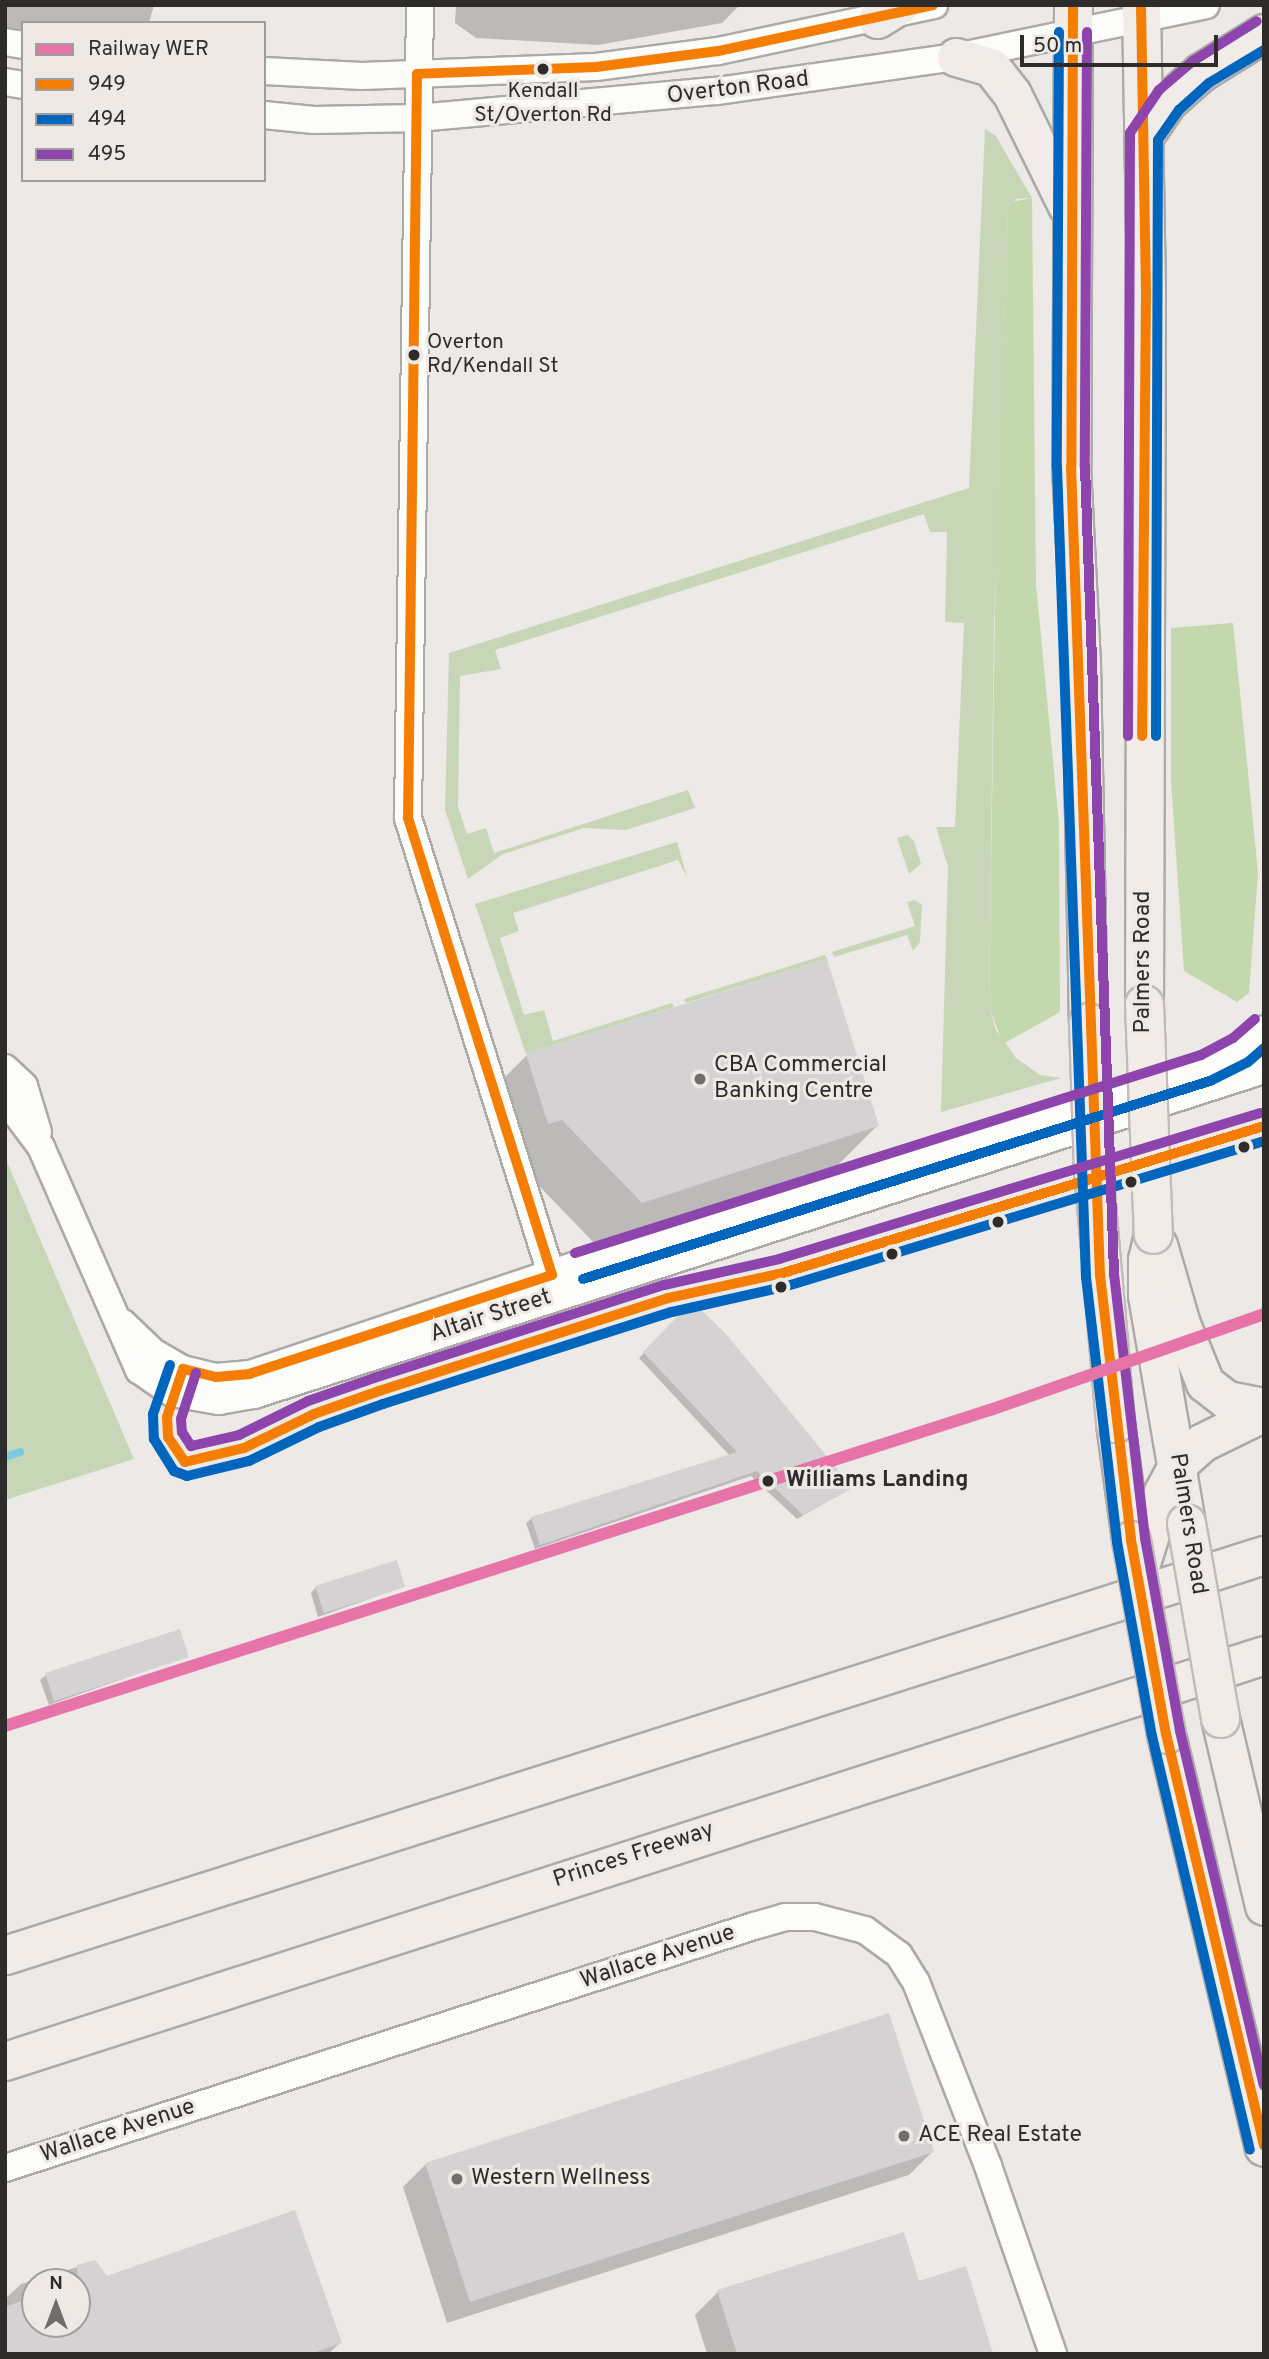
<!DOCTYPE html>
<style>
body{margin:0}
#map{position:relative;width:1269px;height:2359px;overflow:hidden;background:#ece9e7;font-family:Overpass,sans-serif}
div>[style]{position:absolute}
[style*='--x']{left:calc(var(--x)*1px);top:calc(var(--y)*1px);width:calc(var(--w)*1px);rotate:calc(var(--a)*1deg)}
.green>*{inset:0;background:#c8d6b8}
.forest>*{inset:0;background:#c4d8ad}
.shadow>*{inset:0;background:#0003}
.stream>*{height:8px;margin:-4px;padding:0 4px;transform-origin:4px;border-radius:4px;background:#7acbe1}
.building>*{inset:0;background:#d4d2d2}
.roads{filter:drop-shadow(2px 0 #acaaa8) drop-shadow(-2px 0 #acaaa8) drop-shadow(0 2px #acaaa8) drop-shadow(0 -2px #acaaa8)}
.minor>*{height:26px;margin:-13px;padding:0 13px;transform-origin:13px;border-radius:13px;background:#fcfcfb}
.highway>*{height:37px;margin:-18.5px;padding:0 18.5px;transform-origin:18.5px;border-radius:18.5px;background:#f2ece9}
.bridges{filter:drop-shadow(2px 0 #c3bbb8) drop-shadow(-2px 0 #c3bbb8) drop-shadow(0 2px #c3bbb8) drop-shadow(0 -2px #c3bbb8)}
.highway-bridge>*{height:37px;margin:-18.5px;padding:0 18.5px;transform-origin:18.5px;border-radius:18.5px;background:#f2ece9}
.bus-1>*{height:10px;margin:-5px;padding:0 5px;transform-origin:5px;border-radius:5px;background:#f57e02}
.bus-2>*{height:10px;margin:-5px;padding:0 5px;transform-origin:5px;border-radius:5px;background:#0065bd}
.bus-3>*{height:10px;margin:-5px;padding:0 5px;transform-origin:5px;border-radius:5px;background:#8e44ad}
.rail-1>*{height:12px;margin:-6px;padding:0 6px;transform-origin:6px;border-radius:6px;background:#e774a8}
.dots>*{width:19px;height:19px;translate:-50% -50%;box-sizing:border-box;border:4px solid #eee9e5;border-radius:50%}
span{translate:-50% -50%;white-space:nowrap;text-align:center;line-height:1.15;-webkit-text-stroke:6px #eee9e5;paint-order:stroke}
.bus-label{font-size:21px;color:#2e2c2b}
.left{translate:0 -50%;text-align:left}
.street-label{font-size:23px;color:#2e2c2b}
.poi-label{font-size:23px;color:#2e2c2b}
.stop-label{font-size:23px;color:#2e2c2b;font-weight:700}
.frame{position:absolute;inset:0;border:7px solid #2e2c2b;pointer-events:none}
.legend{position:absolute;left:21px;top:21px;width:245px;height:161px;box-sizing:border-box;background:#eee9e5;border:2px solid #a19d9b;margin:0;padding:9px 12px;list-style:none;font-size:21px;color:#2e2c2b}
.legend li{display:flex;align-items:center;gap:14px;height:35px}
.legend b{width:35px;border:2px solid #a19d9b}
.north{position:absolute;left:21px;top:2268px;width:70px;height:70px;box-sizing:border-box;background:#eee9e5;border:2px solid #a19d9b;border-radius:50%;rotate:0deg;font-size:19px;font-weight:700;line-height:28px;text-align:center;color:#2e2c2b}
.north::after{content:'';display:block;margin:auto;width:24px;height:32px;background:#706e6d;clip-path:polygon(50% 0,100% 100%,50% 72%,0 100%)}
.scale{position:absolute;left:1020px;top:35px;width:198px;height:32px;box-sizing:border-box;border:4px solid #2e2c2b;border-top:0;padding-left:9px;font-size:21px;line-height:24px;white-space:nowrap;color:#2e2c2b;-webkit-text-stroke:5px #eee9e5;paint-order:stroke}
</style>
<div id="map">
<div class="green">
<i style="clip-path:polygon(985px 129px,996px 136px,1032px 198px,1016px 199px,1008px 213px,994px 625px,989px 1006px,996px 1030px,1016px 1058px,1040px 1075px,1061px 1078px,941px 1112px,948px 867px,936px 827px,955px 827px,964px 623px,945px 622px,947px 532px,930px 532px,924px 514px,495px 650px,501px 669px,460px 676px,458px 807px,467px 834px,486px 828px,494px 853px,688px 790px,695px 808px,626px 830px,584px 828px,503px 854px,468px 879px,445px 810px,449px 653px,969px 488px)"></i>
<i style="clip-path:polygon(907px 835px,914px 841px,921px 864px,909px 874px,897px 838px)"></i>
<i style="clip-path:polygon(677px 842px,687px 877px,678px 860px,581px 891px,513px 913px,519px 931px,500px 938px,524px 1015px,544px 1010px,553px 1041px,672px 1003px,674px 1007px,526px 1054px,475px 904px)"></i>
<i style="clip-path:polygon(915px 900px,922px 905px,920px 942px,913px 951px,907px 935px,834px 957px,832px 952px,915px 926px,907px 902px)"></i>
<i style="clip-path:polygon(825px 955px,827px 959px,686px 1003px,684px 999px)"></i>
<i style="clip-path:polygon(5px 1157px,134px 1459px,5px 1500px)"></i>
</div>
<div class="forest">
<i style="clip-path:polygon(1032px 198px,1036px 584px,1059px 824px,1060px 1012px,1003px 1044px,989px 1006px,996px 546px,1008px 213px,1011px 202px)"></i>
<i style="clip-path:polygon(1233px 623px,1258px 872px,1249px 993px,1237px 1002px,1184px 971px,1171px 781px,1171px 628px)"></i>
</div>
<div class="shadow">
<i style="clip-path:polygon(5px 5px,154px 5px,149px 23px,23px 23px,23px 34px,5px 31px)"></i>
<i style="clip-path:polygon(456px 5px,740px 5px,722px 23px,598px 45px,476px 38px,455px 23px)"></i>
<i style="clip-path:polygon(825px 961px,877px 1126px,833px 1170px,597px 1246px,517px 1163px,504px 1167px,482px 1100px,526px 1056px)"></i>
<i style="clip-path:polygon(692px 1304px,851px 1488px,797px 1519px,751px 1476px,535px 1549px,526px 1523px,532px 1518px,730px 1456px,639px 1358px)"></i>
<i style="clip-path:polygon(316px 1587px,403px 1587px,318px 1617px,311px 1593px)"></i>
<i style="clip-path:polygon(187px 1656px,49px 1705px,40px 1680px,46px 1675px)"></i>
<i style="clip-path:polygon(932px 2152px,909px 2175px,447px 2323px,403px 2187px,426px 2164px)"></i>
<i style="clip-path:polygon(evenodd,94px 2262px,107px 2278px,340px 2343px,328px 2354px,5px 2354px,5px 2299px,21px 2284px,94px 2262px,35px 2282px,77px 2282px,77px 2324px,35px 2324px,35px 2282px)"></i>
<i style="clip-path:polygon(718px 2292px,991px 2354px,707px 2354px,695px 2315px)"></i>
</div>
<div class="stream">
<i style="--x:5;--y:1457;--w:16;--a:-18"></i>
</div>
<div class="building">
<i style="clip-path:polygon(827px 959px,879px 1126px,642px 1203px,562px 1120px,548px 1124px,526px 1054px)"></i>
<i style="clip-path:polygon(692px 1301px,727px 1335px,853px 1488px,803px 1515px,757px 1471px,540px 1545px,531px 1517px,737px 1452px,643px 1352px)"></i>
<i style="clip-path:polygon(397px 1560px,405px 1587px,324px 1613px,315px 1586px)"></i>
<i style="clip-path:polygon(180px 1629px,189px 1657px,54px 1701px,45px 1673px)"></i>
<i style="clip-path:polygon(889px 2013px,934px 2152px,470px 2302px,425px 2163px)"></i>
<i style="clip-path:polygon(295px 2210px,342px 2343px,311px 2354px,5px 2354px,5px 2307px,35px 2296px,35px 2324px,77px 2324px,77px 2265px,95px 2260px,107px 2276px)"></i>
<i style="clip-path:polygon(904px 2232px,919px 2281px,966px 2266px,993px 2354px,737px 2354px,717px 2290px)"></i>
</div>
<div class="roads">
<div class="minor">
<i style="--x:420;--y:5;--w:813;--a:90.85"></i>
<i style="--x:408;--y:818;--w:501;--a:72.58"></i>
<i style="--x:5;--y:42;--w:18;--a:9"></i>
<i style="--x:264;--y:71;--w:98;--a:2.9"></i>
<i style="--x:362;--y:76;--w:234;--a:-2.2"></i>
<i style="--x:596;--y:67;--w:123;--a:-7.5"></i>
<i style="--x:718;--y:51;--w:221;--a:-12"></i>
<i style="--x:5;--y:82;--w:18;--a:9"></i>
<i style="--x:264;--y:115;--w:50;--a:5.7"></i>
<i style="--x:314;--y:120;--w:104;--a:-1.1"></i>
<i style="--x:418;--y:118;--w:300;--a:-5.2"></i>
<i style="--x:717;--y:91;--w:241;--a:-8.1"></i>
<i style="--x:956;--y:57;--w:255;--a:-11.7"></i>
<i style="--x:5;--y:1068;--w:26;--a:43"></i>
<i style="--x:24;--y:1086;--w:48;--a:73.1"></i>
<i style="--x:5;--y:1099;--w:60;--a:53.1"></i>
<i style="--x:41;--y:1147;--w:244;--a:66.3"></i>
<i style="--x:139;--y:1370;--w:40;--a:34.9"></i>
<i style="--x:172;--y:1393;--w:48;--a:9.7"></i>
<i style="--x:219;--y:1401;--w:36;--a:-10"></i>
<i style="--x:254;--y:1395;--w:1061;--a:-17.84"></i>
<i style="--x:123;--y:1323;--w:42;--a:44"></i>
<i style="--x:153;--y:1352;--w:34;--a:30"></i>
<i style="--x:183;--y:1369;--w:34;--a:14"></i>
<i style="--x:216;--y:1377;--w:34;--a:-5"></i>
<i style="--x:250;--y:1374;--w:423;--a:-18.5"></i>
<i style="--x:651;--y:1240;--w:581;--a:-17.22"></i>
<i style="--x:1206;--y:1068;--w:39;--a:-27"></i>
<i style="--x:1241;--y:1050;--w:31;--a:-42"></i>
<i style="--x:5;--y:2168;--w:787;--a:-17.91"></i>
<i style="--x:754;--y:1926;--w:32;--a:-16"></i>
<i style="--x:785;--y:1917;--w:30;--a:0"></i>
<i style="--x:815;--y:1917;--w:52;--a:14.6"></i>
<i style="--x:865;--y:1930;--w:42;--a:36.3"></i>
<i style="--x:899;--y:1955;--w:32;--a:58"></i>
<i style="--x:916;--y:1982;--w:198;--a:68.6"></i>
<i style="--x:988;--y:2166;--w:199;--a:70.9"></i>
</div>
<div class="highway">
<i style="--x:1073;--y:5;--w:461;--a:90.2"></i>
<i style="--x:1071;--y:466;--w:196;--a:87.1"></i>
<i style="--x:1081;--y:662;--w:360;--a:88.9"></i>
<i style="--x:1141;--y:5;--w:286;--a:89"></i>
<i style="--x:1146;--y:291;--w:713;--a:90.16"></i>
<i style="--x:877;--y:19;--w:26;--a:-32"></i>
<i style="--x:956;--y:57;--w:36;--a:16"></i>
<i style="--x:991;--y:67;--w:34;--a:52"></i>
<i style="--x:1012;--y:94;--w:125;--a:63.8"></i>
<i style="--x:1144;--y:136;--w:42;--a:-55.6"></i>
<i style="--x:1168;--y:101;--w:44;--a:-41.3"></i>
<i style="--x:1201;--y:72;--w:74;--a:-31.8"></i>
<i style="--x:1153;--y:1234;--w:26;--a:103"></i>
<i style="--x:1147;--y:1259;--w:36;--a:90"></i>
<i style="--x:1147;--y:1295;--w:231;--a:80.3"></i>
<i style="--x:1158;--y:1245;--w:82;--a:73.8"></i>
<i style="--x:1181;--y:1324;--w:64;--a:67.9"></i>
<i style="--x:1205;--y:1383;--w:28;--a:38"></i>
<i style="--x:1227;--y:1400;--w:38;--a:11"></i>
<i style="--x:1115;--y:1423;--w:118;--a:82.2"></i>
<i style="--x:1137;--y:1576;--w:88;--a:-72.8"></i>
<i style="--x:1163;--y:1492;--w:32;--a:-62"></i>
<i style="--x:1178;--y:1464;--w:31;--a:-42"></i>
<i style="--x:1201;--y:1443;--w:70;--a:-26.2"></i>
<i style="--x:1220;--y:1718;--w:193;--a:76.8"></i>
<i style="--x:1166;--y:1734;--w:424;--a:76.7"></i>
<i style="--x:5;--y:1955;--w:1321;--a:-17.63"></i>
<i style="--x:5;--y:2061;--w:1323;--a:-17.87"></i>
</div>
</div>
<div class="bridges">
<div class="highway-bridge">
<i style="--x:1144;--y:1004;--w:230;--a:87.8"></i>
<i style="--x:1088;--y:1022;--w:148;--a:88.1"></i>
<i style="--x:1093;--y:1170;--w:254;--a:85"></i>
<i style="--x:1186;--y:1523;--w:198;--a:80.1"></i>
<i style="--x:1131;--y:1540;--w:197;--a:79.8"></i>
</div>
</div>
<div class="bus-1">
<i style="--x:933;--y:5;--w:220;--a:167.9"></i>
<i style="--x:718;--y:51;--w:123;--a:172.5"></i>
<i style="--x:596;--y:67;--w:179;--a:177.8"></i>
<i style="--x:417;--y:74;--w:744;--a:90.69"></i>
<i style="--x:408;--y:818;--w:479;--a:72.5"></i>
<i style="--x:552;--y:1275;--w:318;--a:161.9"></i>
<i style="--x:250;--y:1374;--w:34;--a:175"></i>
<i style="--x:216;--y:1377;--w:34;--a:-166"></i>
<i style="--x:183;--y:1369;--w:51;--a:108.4"></i>
<i style="--x:167;--y:1417;--w:20;--a:87"></i>
<i style="--x:168;--y:1437;--w:30;--a:56"></i>
<i style="--x:185;--y:1462;--w:61;--a:-13.3"></i>
<i style="--x:244;--y:1448;--w:78;--a:-25.9"></i>
<i style="--x:314;--y:1414;--w:69;--a:-19.5"></i>
<i style="--x:379;--y:1391;--w:304;--a:-17.8"></i>
<i style="--x:668;--y:1298;--w:118;--a:-12.3"></i>
<i style="--x:783;--y:1273;--w:503;--a:-16.99"></i>
<i style="--x:1073;--y:5;--w:461;--a:90.2"></i>
<i style="--x:1071;--y:466;--w:810;--a:87.95"></i>
<i style="--x:1100;--y:1275;--w:267;--a:83.3"></i>
<i style="--x:1131;--y:1540;--w:197;--a:79.8"></i>
<i style="--x:1166;--y:1734;--w:423;--a:76.6"></i>
<i style="--x:1141;--y:5;--w:286;--a:89"></i>
<i style="--x:1146;--y:291;--w:445;--a:90.5"></i>
</div>
<div class="bus-2">
<i style="--x:1059;--y:32;--w:435;--a:90.3"></i>
<i style="--x:1057;--y:467;--w:811;--a:87.95"></i>
<i style="--x:1086;--y:1277;--w:267;--a:83.3"></i>
<i style="--x:1117;--y:1542;--w:197;--a:79.8"></i>
<i style="--x:1152;--y:1736;--w:425;--a:76.7"></i>
<i style="--x:1156;--y:736;--w:596;--a:-89.81"></i>
<i style="--x:1158;--y:140;--w:37;--a:-55"></i>
<i style="--x:1179;--y:110;--w:40;--a:-42"></i>
<i style="--x:1209;--y:83;--w:64;--a:-31"></i>
<i style="--x:583;--y:1279;--w:658;--a:-17.53"></i>
<i style="--x:1210;--y:1081;--w:42;--a:-26.6"></i>
<i style="--x:1248;--y:1062;--w:21;--a:-41"></i>
<i style="--x:170;--y:1365;--w:52;--a:109.1"></i>
<i style="--x:153;--y:1414;--w:25;--a:88"></i>
<i style="--x:154;--y:1439;--w:38;--a:58"></i>
<i style="--x:174;--y:1471;--w:14;--a:21"></i>
<i style="--x:187;--y:1476;--w:64;--a:-13.6"></i>
<i style="--x:249;--y:1461;--w:78;--a:-25.9"></i>
<i style="--x:319;--y:1427;--w:68;--a:-19.8"></i>
<i style="--x:383;--y:1404;--w:303;--a:-17.7"></i>
<i style="--x:672;--y:1312;--w:118;--a:-12.7"></i>
<i style="--x:787;--y:1286;--w:499;--a:-16.9"></i>
</div>
<div class="bus-3">
<i style="--x:1087;--y:32;--w:434;--a:90.3"></i>
<i style="--x:1085;--y:466;--w:809;--a:87.94"></i>
<i style="--x:1114;--y:1274;--w:266;--a:83.3"></i>
<i style="--x:1145;--y:1538;--w:196;--a:79.7"></i>
<i style="--x:1180;--y:1731;--w:364;--a:76.7"></i>
<i style="--x:1128;--y:736;--w:603;--a:-89.81"></i>
<i style="--x:1130;--y:133;--w:52;--a:-56"></i>
<i style="--x:1159;--y:90;--w:45;--a:-40.5"></i>
<i style="--x:1193;--y:61;--w:75;--a:-32"></i>
<i style="--x:575;--y:1253;--w:657;--a:-17.55"></i>
<i style="--x:1201;--y:1055;--w:36;--a:-28"></i>
<i style="--x:1233;--y:1038;--w:29;--a:-41"></i>
<i style="--x:196;--y:1373;--w:48;--a:108.1"></i>
<i style="--x:181;--y:1419;--w:13;--a:86"></i>
<i style="--x:182;--y:1432;--w:17;--a:57"></i>
<i style="--x:191;--y:1446;--w:49;--a:-12.9"></i>
<i style="--x:239;--y:1435;--w:77;--a:-26.2"></i>
<i style="--x:308;--y:1401;--w:70;--a:-19.2"></i>
<i style="--x:374;--y:1378;--w:305;--a:-17.8"></i>
<i style="--x:664;--y:1285;--w:118;--a:-12.7"></i>
<i style="--x:779;--y:1259;--w:503;--a:-16.88"></i>
</div>
<div class="rail-1">
<i style="--x:5;--y:1726;--w:1034;--a:-17.79"></i>
<i style="--x:990;--y:1410;--w:290;--a:-19.3"></i>
</div>
<div class="dots">
<i style="left:543px;top:69px;background:#2e2c2b"></i>
<i style="left:414px;top:355px;background:#2e2c2b"></i>
<i style="left:700px;top:1079px;background:#706e6d"></i>
<i style="left:1244px;top:1147px;background:#2e2c2b"></i>
<i style="left:1131px;top:1182px;background:#2e2c2b"></i>
<i style="left:998px;top:1222px;background:#2e2c2b"></i>
<i style="left:892px;top:1254px;background:#2e2c2b"></i>
<i style="left:781px;top:1287px;background:#2e2c2b"></i>
<i style="left:768px;top:1481px;background:#2e2c2b"></i>
<i style="left:904px;top:2136px;background:#706e6d"></i>
<i style="left:457px;top:2179px;background:#706e6d"></i>
</div>
<div class="bus-label">
<span style="left:543px;top:104px">Kendall<br>St/Overton Rd</span>
<span class="left" style="left:427px;top:355px">Overton<br>Rd/Kendall St</span>
</div>
<div class="street-label">
<span style="left:738px;top:89px;rotate:-7deg">Overton Road</span>
<span style="left:1144px;top:962px;rotate:-90deg">Palmers Road</span>
<span style="left:491px;top:1317px;rotate:-18deg">Altair Street</span>
<span style="left:1187px;top:1524px;rotate:81deg">Palmers Road</span>
<span style="left:634px;top:1856px;rotate:-18deg">Princes Freeway</span>
<span style="left:658px;top:1958px;rotate:-18deg">Wallace Avenue</span>
<span style="left:118px;top:2132px;rotate:-18deg">Wallace Avenue</span>
</div>
<div class="poi-label">
<span class="left" style="left:714px;top:1079px">CBA Commercial<br>Banking Centre</span>
<span class="left" style="left:918px;top:2136px">ACE Real Estate</span>
<span class="left" style="left:471px;top:2179px">Western Wellness</span>
</div>
<div class="stop-label">
<span class="left" style="left:786px;top:1481px">Williams Landing</span>
</div>
<div class="frame"></div>
<ul class="legend">
<li><b style="height:9px;background:#e774a8"></b>Railway WER</li>
<li><b style="height:9px;background:#f57e02"></b>949</li>
<li><b style="height:9px;background:#0065bd"></b>494</li>
<li><b style="height:9px;background:#8e44ad"></b>495</li>
</ul>
<div class="north">N</div>
<div class="scale">50 m</div>
</div>
